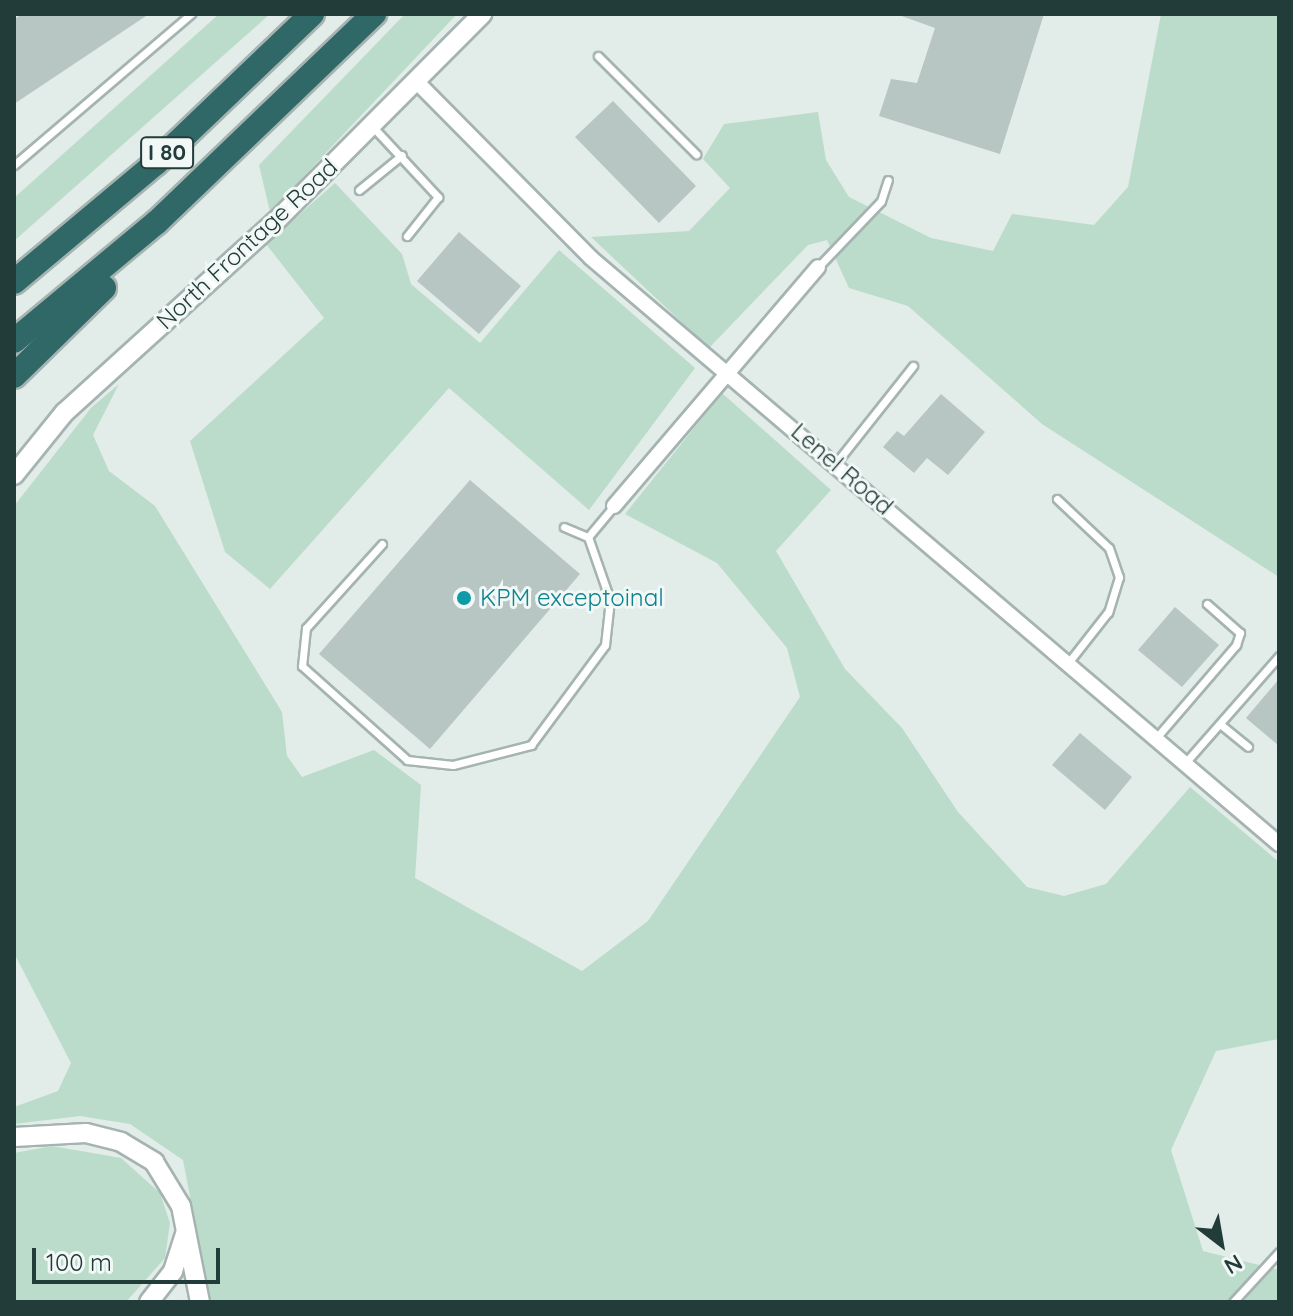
<!DOCTYPE html>
<style>
body{margin:0}
#map{position:relative;width:1293px;height:1316px;overflow:hidden;background:#e2ece9;font-family:Quicksand,sans-serif}
div>[style]{position:absolute}
[style*='--x']{left:calc(var(--x)*1px);top:calc(var(--y)*1px);width:calc(var(--w)*1px);rotate:calc(var(--a)*1deg)}
.green>*{inset:0;background:#bbdcca}
.building>*{inset:0;background:#b7c6c2}
.roads{filter:drop-shadow(2px 0 #a5b4b1) drop-shadow(-2px 0 #a5b4b1) drop-shadow(0 2px #a5b4b1) drop-shadow(0 -2px #a5b4b1)}
.service>*{height:7px;margin:-3.5px;padding:0 3.5px;transform-origin:3.5px;border-radius:3.5px;background:#fff}
.minor>*{height:14px;margin:-7px;padding:0 7px;transform-origin:7px;border-radius:7px;background:#fff}
.secondary>*{height:18px;margin:-9px;padding:0 9px;transform-origin:9px;border-radius:9px;background:#fff}
.motorway>*{height:24px;margin:-12px;padding:0 12px;transform-origin:12px;border-radius:12px;background:#2f6866}
.dots>*{width:22px;height:22px;translate:-50% -50%;box-sizing:border-box;border:4px solid #f2f8f6;border-radius:50%}
span{translate:-50% -50%;white-space:nowrap;text-align:center;line-height:1.15;-webkit-text-stroke:6px #f2f8f6;paint-order:stroke}
.shield-label span{padding:2px 6px;background:#f2f8f6;border:2px solid;border-radius:6px;-webkit-text-stroke-width:0}
.shield-label{font-size:22px;color:#223c3a;font-weight:700}
.street-label{font-size:24px;color:#223c3a}
.culture-label{font-size:24px;color:#0d838f}
.left{translate:0 -50%;text-align:left}
.frame{position:absolute;inset:0;border:16px solid #223c3a;pointer-events:none}
.north{position:absolute;left:1181px;top:1204px;width:80px;height:80px;-webkit-text-stroke:6px #f2f8f6;paint-order:stroke;rotate:149deg;font-size:22px;font-weight:700;line-height:32px;text-align:center;color:#223c3a}
.north::after{content:'';display:block;margin:auto;width:28px;height:36px;background:#223c3a;clip-path:polygon(50% 0,100% 100%,50% 72%,0 100%)}
.scale{position:absolute;left:32px;top:1248px;width:188px;height:36px;box-sizing:border-box;border:4px solid #223c3a;border-top:0;padding-left:10px;font-size:24px;line-height:28px;white-space:nowrap;color:#223c3a;-webkit-text-stroke:6px #f2f8f6;paint-order:stroke}
</style>
<div id="map">
<div class="green">
<i style="clip-path:polygon(219px 14px,270px 14px,14px 241px,14px 198px)"></i>
<i style="clip-path:polygon(405px 14px,457px 14px,270px 212px,259px 165px)"></i>
<i style="clip-path:polygon(1161px 14px,1279px 14px,1279px 577px,1042px 424px,908px 306px,849px 288px,827px 240px,808px 245px,709px 348px,591px 237px,689px 231px,730px 188px,703px 159px,724px 124px,818px 112px,826px 160px,849px 197px,931px 238px,993px 251px,1012px 214px,1094px 225px,1128px 187px)"></i>
<i style="clip-path:polygon(335px 183px,402px 254px,411px 284px,480px 343px,559px 250px,695px 368px,589px 510px,449px 388px,270px 589px,225px 552px,190px 441px,324px 318px,266px 244px)"></i>
<i style="clip-path:polygon(119px 384px,93px 435px,109px 471px,155px 506px,282px 712px,287px 756px,302px 777px,374px 750px,421px 785px,415px 878px,582px 971px,648px 921px,800px 697px,787px 648px,717px 563px,625px 514px,722px 393px,831px 490px,776px 551px,845px 669px,902px 728px,958px 812px,1027px 887px,1064px 896px,1106px 884px,1190px 787px,1279px 862px,1279px 1039px,1216px 1051px,1171px 1150px,1203px 1251px,1279px 1270px,1279px 1302px,210px 1302px,183px 1160px,130px 1124px,80px 1116px,14px 1124px,14px 1107px,58px 1091px,71px 1063px,14px 953px,14px 506px,91px 408px)"></i>
<i style="clip-path:polygon(52px 1146px,121px 1158px,160px 1193px,170px 1223px,165px 1258px,126px 1302px,14px 1302px,14px 1153px)"></i>
</div>
<div class="building">
<i style="clip-path:polygon(23px 14px,149px 14px,14px 104px,14px 19px)"></i>
<i style="clip-path:polygon(896px 14px,1044px 14px,1000px 154px,879px 116px,891px 79px,917px 83px,935px 28px)"></i>
<i style="clip-path:polygon(613px 101px,696px 186px,659px 223px,575px 137px)"></i>
<i style="clip-path:polygon(459px 232px,521px 286px,479px 334px,417px 281px)"></i>
<i style="clip-path:polygon(941px 394px,985px 432px,948px 475px,927px 458px,914px 473px,883px 447px,897px 431px,904px 436px)"></i>
<i style="clip-path:polygon(470px 480px,580px 574px,430px 749px,319px 654px)"></i>
<i style="clip-path:polygon(1175px 607px,1219px 645px,1182px 687px,1138px 650px)"></i>
<i style="clip-path:polygon(1279px 679px,1279px 746px,1246px 718px)"></i>
<i style="clip-path:polygon(1080px 733px,1132px 777px,1105px 810px,1052px 765px)"></i>
</div>
<div class="roads">
<div class="service">
<i style="--x:598;--y:56;--w:139;--a:45"></i>
<i style="--x:373;--y:127;--w:96;--a:47.1"></i>
<i style="--x:438;--y:197;--w:50;--a:128.5"></i>
<i style="--x:14;--y:165;--w:233;--a:-40.5"></i>
<i style="--x:359;--y:190;--w:55;--a:-39.1"></i>
<i style="--x:818;--y:267;--w:91;--a:-46.3"></i>
<i style="--x:881;--y:201;--w:22;--a:-72"></i>
<i style="--x:836;--y:463;--w:124;--a:-51.6"></i>
<i style="--x:1057;--y:499;--w:71;--a:43.3"></i>
<i style="--x:1109;--y:548;--w:31;--a:71"></i>
<i style="--x:1119;--y:577;--w:37;--a:107"></i>
<i style="--x:1108;--y:612;--w:65;--a:128.1"></i>
<i style="--x:564;--y:527;--w:26;--a:23"></i>
<i style="--x:382;--y:544;--w:113;--a:132.1"></i>
<i style="--x:306;--y:628;--w:38;--a:96"></i>
<i style="--x:302;--y:666;--w:141;--a:41.8"></i>
<i style="--x:407;--y:760;--w:46;--a:6.2"></i>
<i style="--x:453;--y:765;--w:81;--a:-14.4"></i>
<i style="--x:531;--y:745;--w:124;--a:-53.5"></i>
<i style="--x:605;--y:645;--w:45;--a:-83.7"></i>
<i style="--x:610;--y:600;--w:67;--a:-109.2"></i>
<i style="--x:588;--y:537;--w:40;--a:-50"></i>
<i style="--x:1220;--y:724;--w:36;--a:39"></i>
<i style="--x:1156;--y:738;--w:123;--a:-49.3"></i>
<i style="--x:1236;--y:645;--w:13;--a:-72"></i>
<i style="--x:1240;--y:633;--w:44;--a:-138.7"></i>
<i style="--x:1185;--y:763;--w:142;--a:-48.7"></i>
<i style="--x:1233;--y:1302;--w:68;--a:-47.4"></i>
</div>
<div class="minor">
<i style="--x:417;--y:82;--w:247;--a:45.3"></i>
<i style="--x:591;--y:258;--w:904;--a:40.42"></i>
<i style="--x:614;--y:506;--w:314;--a:-49.5"></i>
</div>
<div class="secondary">
<i style="--x:14;--y:475;--w:80;--a:-51.1"></i>
<i style="--x:64;--y:413;--w:287;--a:-42.2"></i>
<i style="--x:277;--y:220;--w:291;--a:-45.1"></i>
<i style="--x:14;--y:1137;--w:72;--a:-3.2"></i>
<i style="--x:86;--y:1133;--w:36;--a:14"></i>
<i style="--x:121;--y:1142;--w:39;--a:31"></i>
<i style="--x:154;--y:1162;--w:52;--a:58.5"></i>
<i style="--x:181;--y:1206;--w:98;--a:78.8"></i>
<i style="--x:149;--y:1302;--w:39;--a:-52"></i>
<i style="--x:173;--y:1271;--w:42;--a:-72"></i>
</div>
<div class="motorway">
<i style="--x:14;--y:282;--w:185;--a:-40"></i>
<i style="--x:156;--y:163;--w:216;--a:-43.7"></i>
<i style="--x:14;--y:341;--w:186;--a:-39.8"></i>
<i style="--x:157;--y:222;--w:301;--a:-43.8"></i>
<i style="--x:14;--y:376;--w:126;--a:-44.4"></i>
</div>
</div>
<div class="dots">
<i style="left:464px;top:598px;background:#0f9aa8"></i>
</div>
<div class="shield-label">
<span style="left:167px;top:153px">I 80</span>
</div>
<div class="street-label">
<span style="left:247px;top:244px;rotate:-43deg">North Frontage Road</span>
<span style="left:842px;top:469px;rotate:41deg">Lenel Road</span>
</div>
<div class="culture-label">
<span class="left" style="left:480px;top:598px">KPM exceptoinal</span>
</div>
<div class="frame"></div>
<div class="north">N</div>
<div class="scale">100 m</div>
</div>
